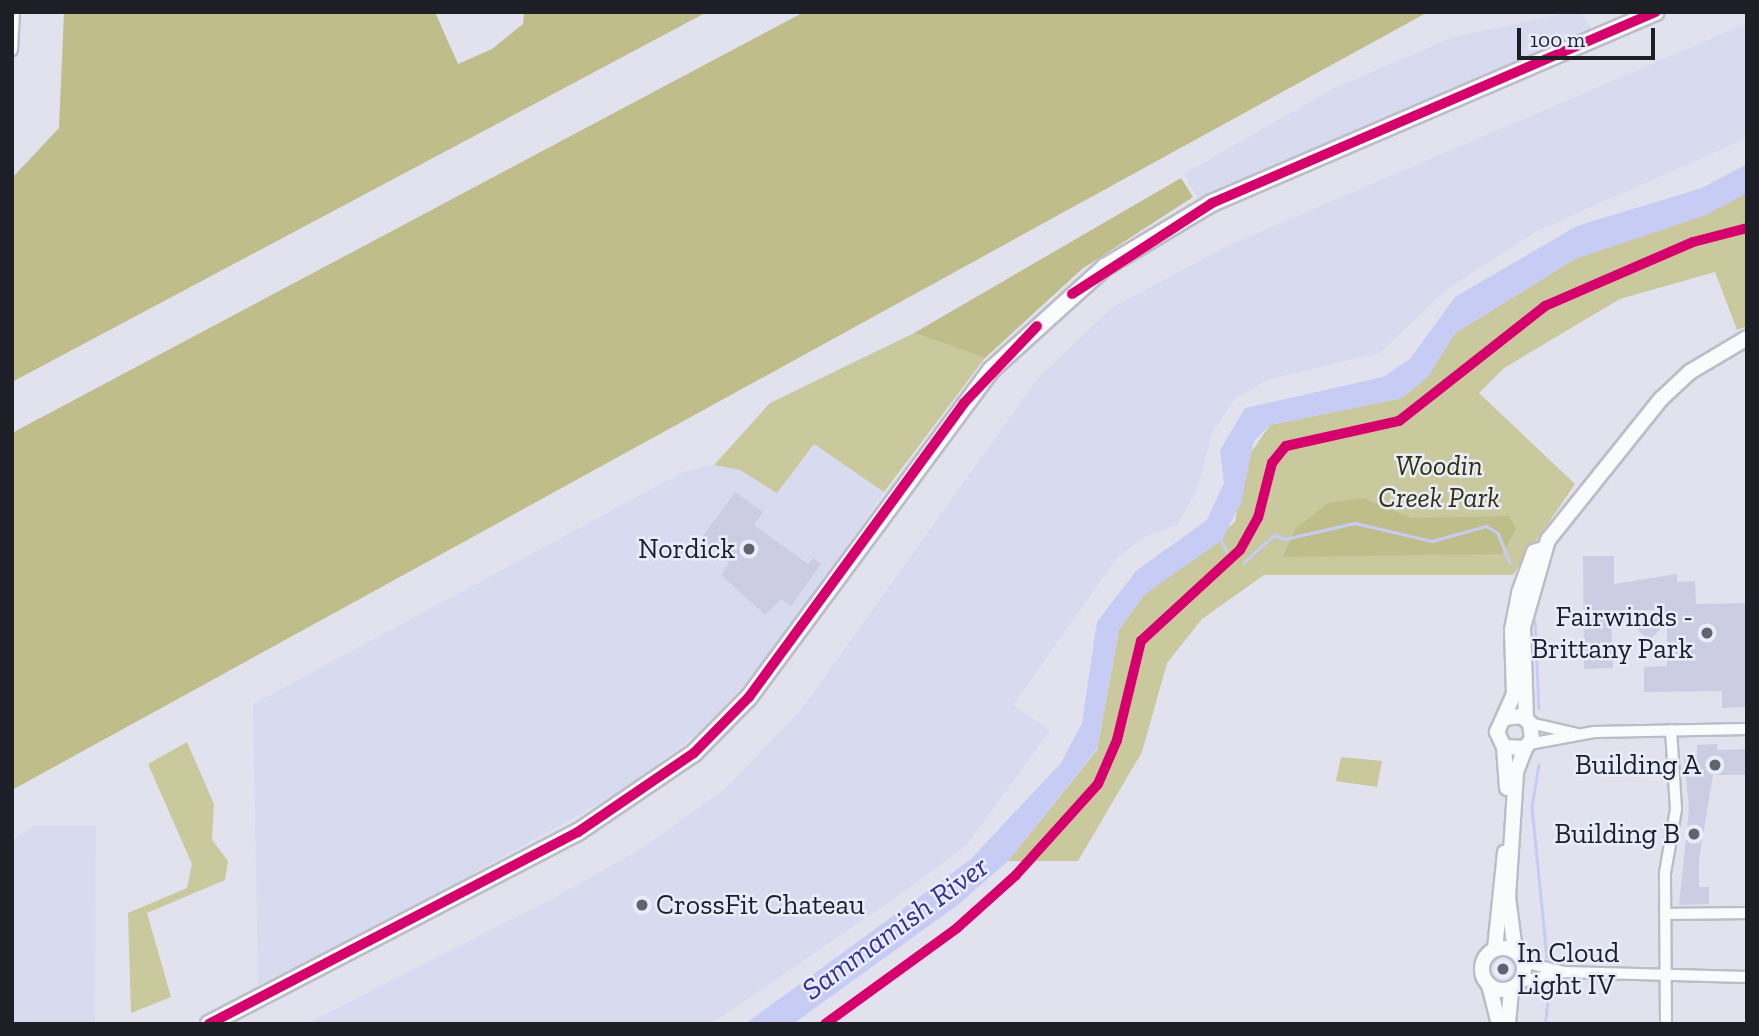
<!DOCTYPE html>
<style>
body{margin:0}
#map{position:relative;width:1759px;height:1036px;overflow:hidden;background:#e1e2ee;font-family:"Zilla Slab",serif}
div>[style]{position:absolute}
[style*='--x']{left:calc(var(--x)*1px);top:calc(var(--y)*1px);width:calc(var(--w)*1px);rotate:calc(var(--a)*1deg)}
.built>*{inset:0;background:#d8dbf0}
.green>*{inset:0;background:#cac99d}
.forest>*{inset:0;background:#bfbe8b}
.water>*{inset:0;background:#c6ccf4}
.stream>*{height:2.5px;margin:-1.25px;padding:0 1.25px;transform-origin:1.25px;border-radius:1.25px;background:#c6ccf4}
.building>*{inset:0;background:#cccde3}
.roads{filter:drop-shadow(2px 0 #bcbdc6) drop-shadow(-2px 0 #bcbdc6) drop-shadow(0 2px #bcbdc6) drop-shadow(0 -2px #bcbdc6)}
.minor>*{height:10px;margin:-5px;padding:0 5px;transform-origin:5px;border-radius:5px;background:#fafbfc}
.secondary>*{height:14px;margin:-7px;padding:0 7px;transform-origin:7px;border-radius:7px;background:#fafbfc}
.secondary>.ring{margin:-7px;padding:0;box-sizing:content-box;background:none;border:14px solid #fafbfc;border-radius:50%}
.primary>*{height:16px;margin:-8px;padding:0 8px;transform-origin:8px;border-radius:8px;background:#fafbfc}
.cycleway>*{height:10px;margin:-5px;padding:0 5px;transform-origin:5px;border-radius:5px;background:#d6006c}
.dots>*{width:19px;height:19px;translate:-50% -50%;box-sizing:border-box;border:4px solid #e9ecfd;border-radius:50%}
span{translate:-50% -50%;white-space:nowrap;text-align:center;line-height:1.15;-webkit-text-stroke:5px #e9ecfd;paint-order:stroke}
.park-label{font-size:28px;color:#333105;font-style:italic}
.poi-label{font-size:28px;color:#1d1e26}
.right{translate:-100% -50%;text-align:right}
.left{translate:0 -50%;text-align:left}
.water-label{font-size:30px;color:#353090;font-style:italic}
.frame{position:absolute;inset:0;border:14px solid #1d1e26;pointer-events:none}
.scale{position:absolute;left:1517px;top:28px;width:138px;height:32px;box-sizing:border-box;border:4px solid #1d1e26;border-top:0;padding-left:9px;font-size:21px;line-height:24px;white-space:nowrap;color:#1d1e26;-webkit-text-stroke:5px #e9ecfd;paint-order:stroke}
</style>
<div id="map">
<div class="built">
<i style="clip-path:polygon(1572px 12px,1581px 12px,1592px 30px,1198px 198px,1184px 174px,1334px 88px,1453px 37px)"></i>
<i style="clip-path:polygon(1747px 23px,1747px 138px,1537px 231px,1447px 289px,1380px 353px,1269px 379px,1235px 399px,1212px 433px,1197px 490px,1178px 524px,1142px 538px,1116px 559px,1013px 705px,1050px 730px,966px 846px,908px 889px,711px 1024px,306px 1024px,554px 898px,644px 847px,726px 788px,801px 710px,1038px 378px,1113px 307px,1227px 246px)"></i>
<i style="clip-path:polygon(814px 444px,884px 492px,803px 612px,713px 722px,623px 790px,333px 952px,258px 985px,253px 704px,685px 471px,714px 465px,740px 470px,777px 493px)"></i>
<i style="clip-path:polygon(34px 826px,96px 826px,95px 1024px,12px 1024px,12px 840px)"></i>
</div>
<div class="green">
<i style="clip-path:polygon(1747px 178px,1747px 326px,1737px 330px,1715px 272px,1620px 299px,1504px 368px,1479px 393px,1575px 484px,1513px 575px,1264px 575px,1202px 619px,1167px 663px,1142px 752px,1078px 861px,1008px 861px,1097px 750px,1119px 630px,1144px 595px,1235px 522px,1246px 460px,1270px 425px,1402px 398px,1428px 376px,1455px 333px,1575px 259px)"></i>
<i style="clip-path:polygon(914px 333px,985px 358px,884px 492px,814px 444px,777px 493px,740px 470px,714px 465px,770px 403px)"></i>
<i style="clip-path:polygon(187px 742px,214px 804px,212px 840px,228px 861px,225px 880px,147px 913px,171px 997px,131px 1013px,128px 913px,187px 888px,192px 864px,148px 764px)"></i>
<i style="clip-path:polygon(1341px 757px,1382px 761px,1377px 787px,1336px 781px)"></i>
</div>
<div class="forest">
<i style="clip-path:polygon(64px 12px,435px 12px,458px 64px,492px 49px,523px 24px,524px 12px,707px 12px,12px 382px,12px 178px,59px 128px)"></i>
<i style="clip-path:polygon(804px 12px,1428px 12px,12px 790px,12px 433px)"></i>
<i style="clip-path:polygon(1181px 178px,1193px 197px,1082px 269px,985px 358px,914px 333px)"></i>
<i style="clip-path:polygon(1363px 498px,1412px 518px,1509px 516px,1516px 529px,1502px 554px,1283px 557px,1295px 529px,1328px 503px)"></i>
</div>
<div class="water">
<i style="clip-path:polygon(1747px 164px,1747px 193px,1706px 215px,1575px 259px,1455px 333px,1428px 377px,1402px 398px,1270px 425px,1254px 441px,1241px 503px,1222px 540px,1144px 595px,1119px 630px,1097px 749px,1008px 861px,959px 904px,793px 1024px,745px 1024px,970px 860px,1061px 763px,1082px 723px,1097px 622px,1136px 571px,1207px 520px,1224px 483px,1220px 450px,1245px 408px,1383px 377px,1410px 359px,1455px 297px,1577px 226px,1702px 188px)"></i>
</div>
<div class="stream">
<i style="--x:1221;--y:540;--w:13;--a:63"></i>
<i style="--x:1243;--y:563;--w:42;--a:-42.1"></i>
<i style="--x:1274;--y:535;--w:12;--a:20"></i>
<i style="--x:1285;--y:539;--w:72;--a:-12.9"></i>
<i style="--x:1355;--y:523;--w:79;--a:13.2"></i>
<i style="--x:1432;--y:541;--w:56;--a:-15.5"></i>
<i style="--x:1486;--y:526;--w:14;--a:30"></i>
<i style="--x:1498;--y:533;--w:32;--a:68"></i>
<i style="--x:1535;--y:621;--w:87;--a:87.4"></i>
<i style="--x:1539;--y:765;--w:43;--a:99.5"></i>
<i style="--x:1532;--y:807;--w:151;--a:84.3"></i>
<i style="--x:1545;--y:1024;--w:37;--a:-84"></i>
</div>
<div class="building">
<i style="clip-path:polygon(735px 492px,763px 512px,754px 525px,808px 564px,813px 558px,821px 564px,791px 606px,781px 599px,765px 615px,721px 575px,729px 563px,700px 540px)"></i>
<i style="clip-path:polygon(1583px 556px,1614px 556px,1614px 584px,1677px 574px,1677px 582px,1695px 581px,1696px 604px,1747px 603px,1747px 707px,1722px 708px,1722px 691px,1644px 692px,1644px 667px,1667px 666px,1667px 622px,1649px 641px,1637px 629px,1655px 610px,1611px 611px,1613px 668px,1584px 669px)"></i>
<i style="clip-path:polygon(1717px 744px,1717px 750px,1747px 749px,1747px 775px,1713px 775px,1699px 860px,1699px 887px,1709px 887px,1709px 904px,1679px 905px,1689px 809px,1684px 756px,1697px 756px,1697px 745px)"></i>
</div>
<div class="roads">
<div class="minor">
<i style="--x:12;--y:50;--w:38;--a:-87"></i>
<i style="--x:1530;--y:723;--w:48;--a:13.2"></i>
<i style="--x:1529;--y:744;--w:66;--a:-10.5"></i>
<i style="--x:1594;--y:732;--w:153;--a:-1.1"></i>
<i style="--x:1665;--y:914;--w:82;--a:-0.7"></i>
<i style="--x:1523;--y:962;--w:42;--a:13.7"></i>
<i style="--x:1520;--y:982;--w:45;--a:-12.8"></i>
<i style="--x:1564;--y:972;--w:183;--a:1.6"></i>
<i style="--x:1666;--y:1024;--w:151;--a:-90.4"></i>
<i style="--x:1665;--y:873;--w:65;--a:-80.2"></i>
<i style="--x:1676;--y:809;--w:79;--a:-93.6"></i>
</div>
<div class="secondary">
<i style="--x:1505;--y:718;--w:16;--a:-7"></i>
<i style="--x:1521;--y:716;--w:11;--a:38"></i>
<i style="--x:1530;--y:723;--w:16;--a:83"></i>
<i style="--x:1532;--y:739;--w:11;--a:128"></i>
<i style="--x:1525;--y:748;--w:21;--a:-177"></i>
<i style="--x:1504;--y:747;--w:17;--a:-115"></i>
<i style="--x:1497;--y:732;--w:42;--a:-65.9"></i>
<i style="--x:1514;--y:694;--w:64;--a:-91.8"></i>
<i style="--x:1512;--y:630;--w:38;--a:-79"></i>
<i style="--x:1519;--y:593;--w:44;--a:-69.9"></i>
<i style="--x:1534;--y:552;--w:9;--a:-18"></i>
<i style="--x:1526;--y:718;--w:91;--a:-91.9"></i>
<i style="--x:1523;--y:627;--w:91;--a:-74"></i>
<i style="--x:1548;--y:540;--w:181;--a:-51.3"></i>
<i style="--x:1661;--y:399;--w:40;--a:-43"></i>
<i style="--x:1690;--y:372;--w:66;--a:-30.8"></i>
<i style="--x:1504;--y:747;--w:41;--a:85.8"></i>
<i class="ring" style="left:1482px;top:948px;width:28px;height:28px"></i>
<i style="--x:1495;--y:949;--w:97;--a:-84.1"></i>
<i style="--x:1515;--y:951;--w:54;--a:-97.4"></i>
<i style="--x:1508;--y:897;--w:125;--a:-86.3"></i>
<i style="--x:1516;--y:772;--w:26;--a:-69"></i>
<i style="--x:1489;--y:985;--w:40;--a:75.6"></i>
<i style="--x:1508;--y:1024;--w:36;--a:-85"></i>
</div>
<div class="primary">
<i style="--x:209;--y:1024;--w:416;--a:-27.5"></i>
<i style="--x:578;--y:832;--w:140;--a:-34.3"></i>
<i style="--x:694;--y:753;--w:78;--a:-45.5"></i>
<i style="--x:749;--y:697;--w:407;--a:-53.5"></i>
<i style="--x:991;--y:370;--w:154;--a:-42.1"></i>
<i style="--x:1105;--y:267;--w:125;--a:-30.9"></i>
<i style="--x:1212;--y:203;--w:483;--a:-23.3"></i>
</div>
</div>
<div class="cycleway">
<i style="--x:1072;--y:294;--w:167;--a:-33"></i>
<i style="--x:1212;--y:203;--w:483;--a:-23.3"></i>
<i style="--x:209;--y:1024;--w:416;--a:-27.5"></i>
<i style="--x:578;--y:832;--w:140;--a:-34.3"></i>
<i style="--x:694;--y:753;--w:78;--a:-45.5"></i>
<i style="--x:749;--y:697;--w:364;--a:-53.8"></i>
<i style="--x:964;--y:403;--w:106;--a:-46.5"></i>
<i style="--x:825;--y:1024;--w:163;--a:-36"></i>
<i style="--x:957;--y:928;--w:79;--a:-41.9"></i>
<i style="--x:1016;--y:875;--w:122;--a:-48"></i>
<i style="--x:1098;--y:784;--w:48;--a:-66.6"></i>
<i style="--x:1117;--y:740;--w:102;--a:-76.4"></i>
<i style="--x:1141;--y:641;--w:134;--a:-42.6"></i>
<i style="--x:1240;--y:550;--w:37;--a:-61"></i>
<i style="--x:1258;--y:518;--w:57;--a:-75.7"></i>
<i style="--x:1272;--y:463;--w:22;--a:-51"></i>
<i style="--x:1286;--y:446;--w:116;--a:-12.5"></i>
<i style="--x:1399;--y:421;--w:186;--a:-38.2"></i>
<i style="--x:1545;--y:306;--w:161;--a:-23.4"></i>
<i style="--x:1693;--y:242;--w:56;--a:-14.5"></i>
</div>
<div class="dots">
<i style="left:749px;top:549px;background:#62636c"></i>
<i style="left:1707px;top:633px;background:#62636c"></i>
<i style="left:1715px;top:765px;background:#62636c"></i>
<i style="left:1694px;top:834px;background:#62636c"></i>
<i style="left:642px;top:905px;background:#62636c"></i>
<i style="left:1503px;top:969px;background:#62636c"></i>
</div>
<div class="park-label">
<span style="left:1439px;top:482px">Woodin<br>Creek Park</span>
</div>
<div class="poi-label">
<span class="right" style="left:735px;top:549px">Nordick</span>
<span class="right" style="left:1693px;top:633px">Fairwinds -<br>Brittany Park</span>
<span class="right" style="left:1701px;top:765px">Building A</span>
<span class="right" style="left:1680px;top:834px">Building B</span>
<span class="left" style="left:656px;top:905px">CrossFit Chateau</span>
<span class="left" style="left:1517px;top:969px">In Cloud<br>Light IV</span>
</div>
<div class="water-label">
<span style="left:895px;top:928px;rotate:-36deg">Sammamish River</span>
</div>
<div class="frame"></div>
<div class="scale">100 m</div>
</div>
